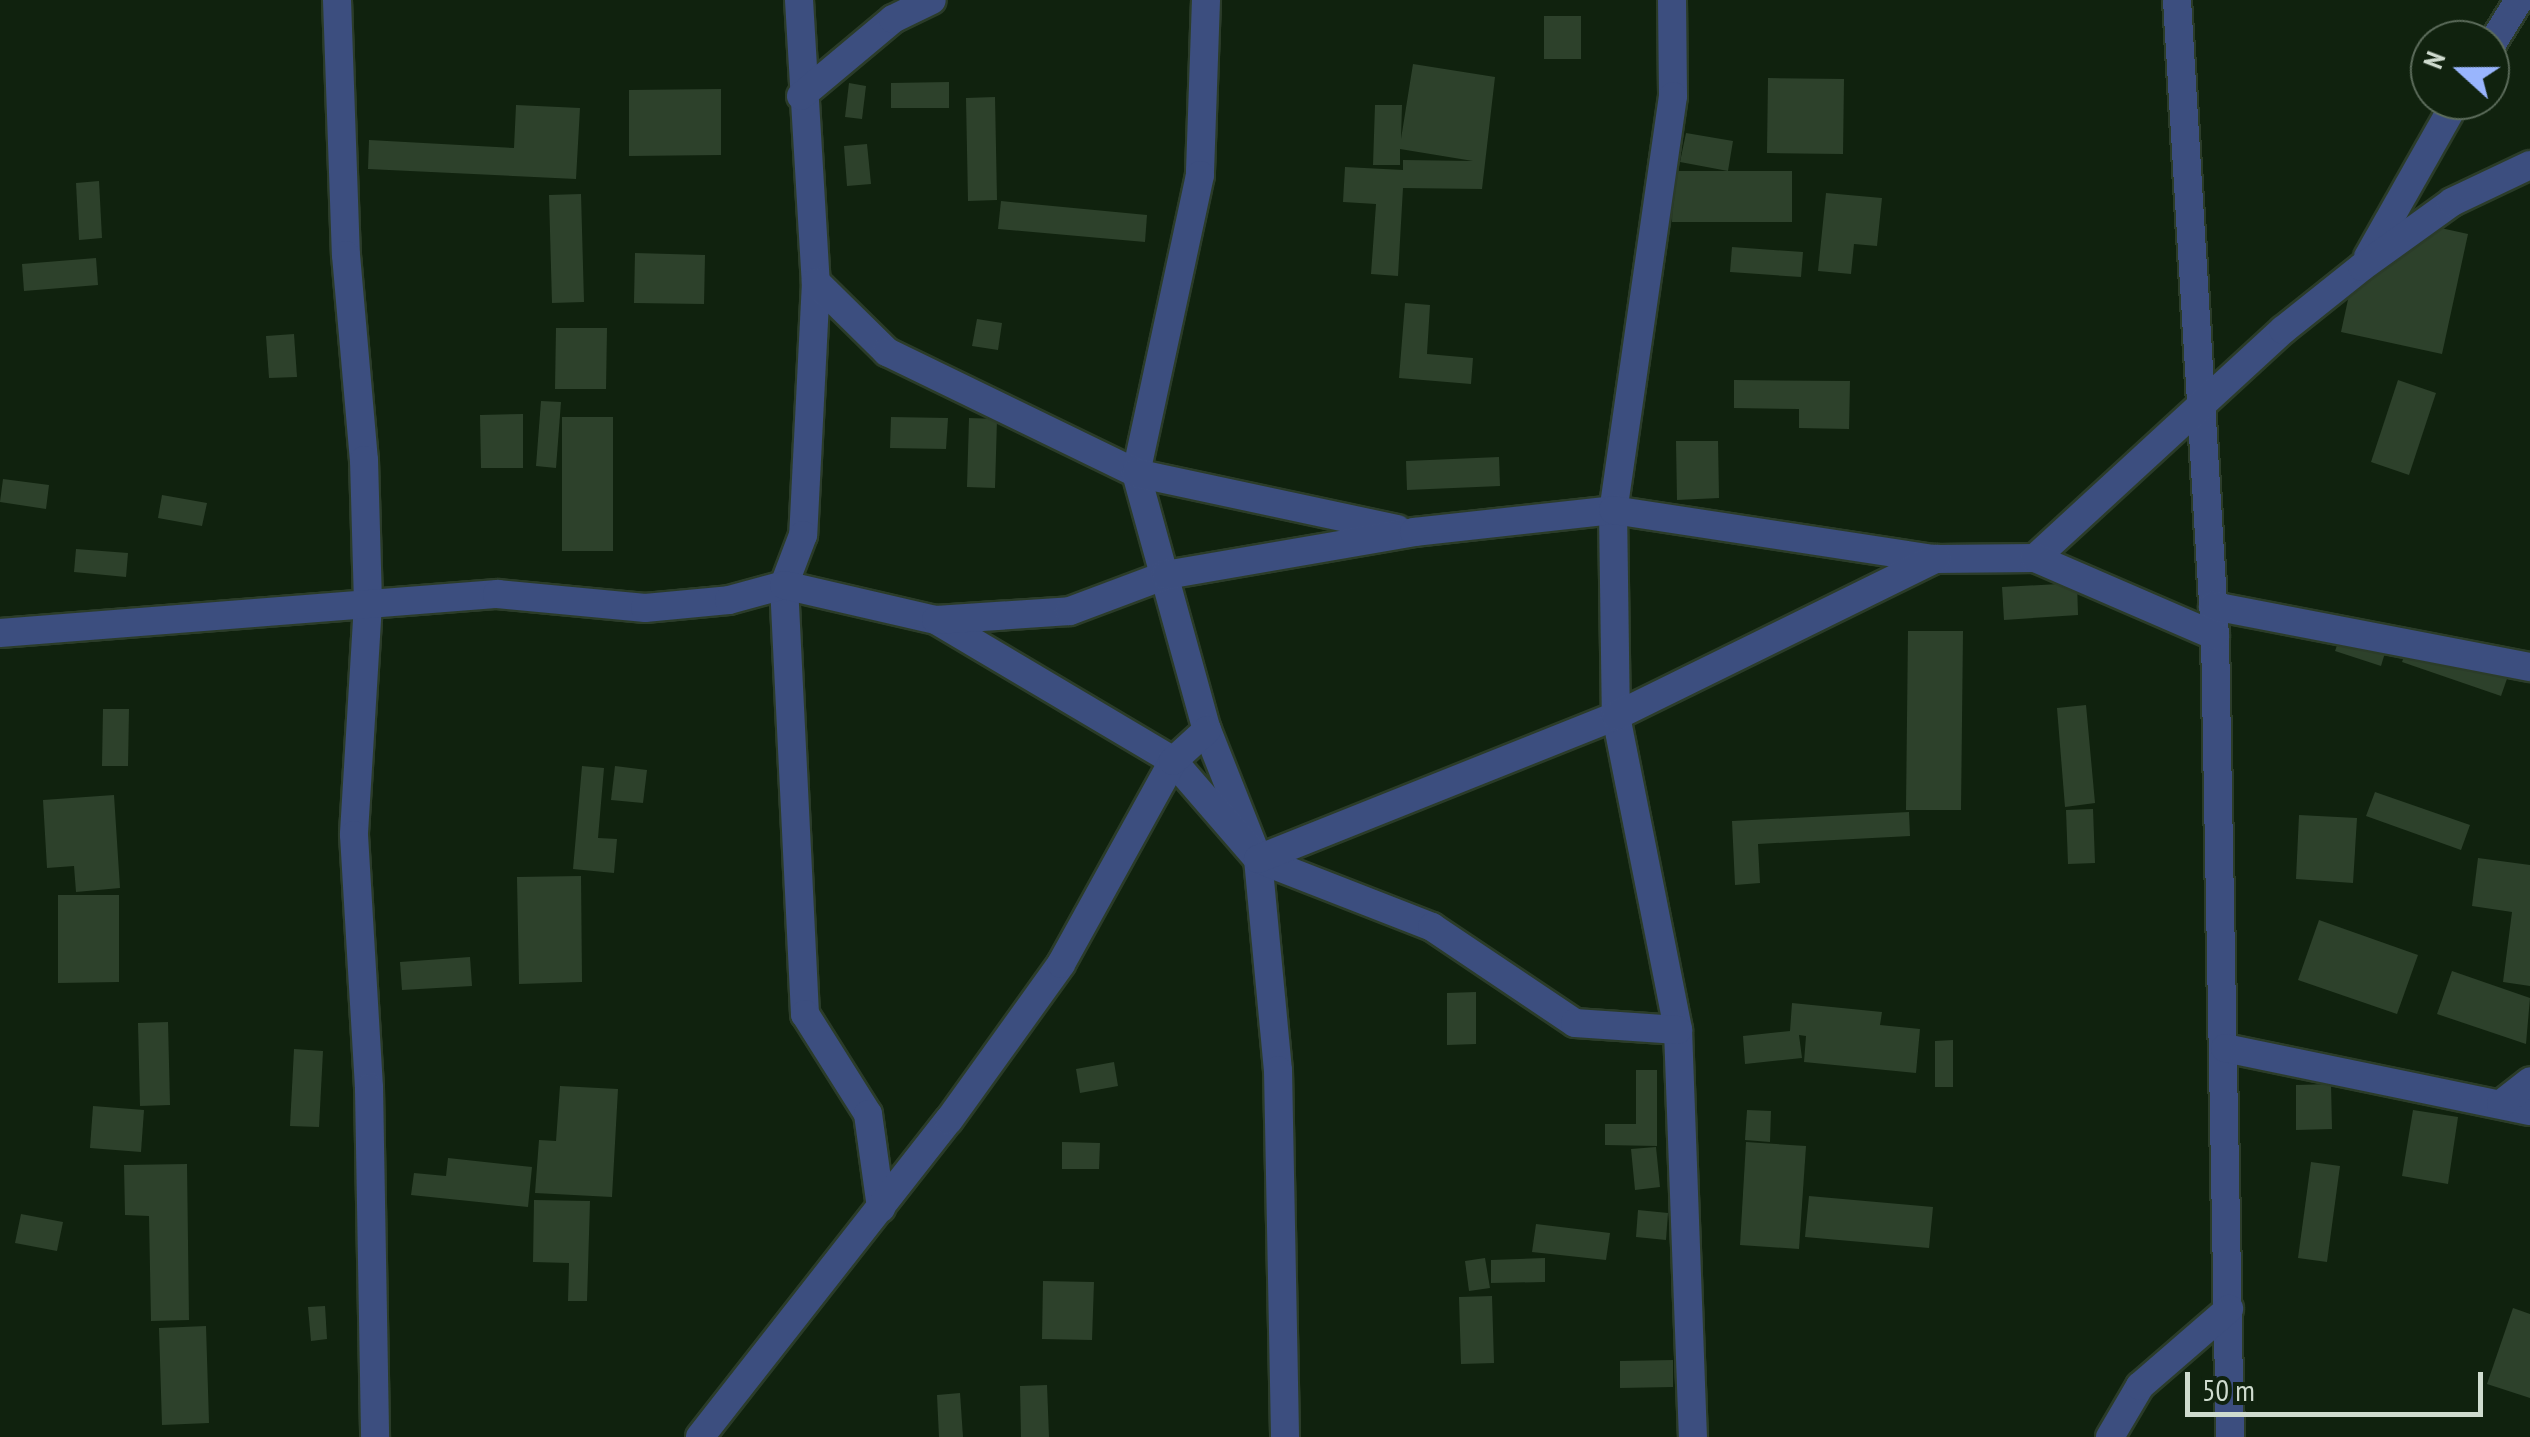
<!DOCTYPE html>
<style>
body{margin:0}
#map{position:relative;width:2530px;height:1437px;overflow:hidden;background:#10220e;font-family:"PT Sans Narrow",sans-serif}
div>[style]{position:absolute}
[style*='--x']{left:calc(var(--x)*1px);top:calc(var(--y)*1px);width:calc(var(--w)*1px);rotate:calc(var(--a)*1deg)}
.building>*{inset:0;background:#2d412b}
.roads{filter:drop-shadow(2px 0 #2b3c29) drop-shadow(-2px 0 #2b3c29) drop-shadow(0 2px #2b3c29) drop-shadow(0 -2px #2b3c29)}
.minor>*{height:28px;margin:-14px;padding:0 14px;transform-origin:14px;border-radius:14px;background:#3c4e7f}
span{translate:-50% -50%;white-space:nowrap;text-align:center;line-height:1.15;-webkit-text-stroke:9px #10220e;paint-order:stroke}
.north{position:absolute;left:2410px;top:20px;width:100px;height:100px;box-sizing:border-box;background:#10220e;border:2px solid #5c6c5b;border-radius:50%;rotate:291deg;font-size:28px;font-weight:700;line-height:40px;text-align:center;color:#cfdbce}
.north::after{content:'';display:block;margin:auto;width:35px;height:45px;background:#99b5fd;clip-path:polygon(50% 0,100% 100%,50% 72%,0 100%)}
.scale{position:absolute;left:2185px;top:1372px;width:298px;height:45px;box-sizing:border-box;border:5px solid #cfdbce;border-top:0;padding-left:12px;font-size:30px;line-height:35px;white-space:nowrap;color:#cfdbce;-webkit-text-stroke:8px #10220e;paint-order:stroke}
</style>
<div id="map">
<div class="building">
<i style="clip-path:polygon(1544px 16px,1581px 16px,1581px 59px,1544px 59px)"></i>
<i style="clip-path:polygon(1413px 64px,1495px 77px,1482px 189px,1403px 188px,1398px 276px,1371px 274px,1376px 204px,1343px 202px,1345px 167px,1403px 170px,1403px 160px,1473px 161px,1400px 149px,1400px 165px,1373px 165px,1375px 105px,1402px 105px,1401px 139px)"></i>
<i style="clip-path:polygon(1768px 78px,1844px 79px,1843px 154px,1767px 153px)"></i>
<i style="clip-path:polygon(949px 82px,949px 108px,891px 108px,891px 83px)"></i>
<i style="clip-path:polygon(849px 83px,866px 86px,862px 119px,845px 117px)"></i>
<i style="clip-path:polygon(721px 89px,721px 155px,629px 156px,629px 90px)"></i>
<i style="clip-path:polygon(995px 97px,997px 200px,968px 201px,966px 98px)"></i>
<i style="clip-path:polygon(516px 105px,580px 108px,576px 179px,368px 169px,369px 140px,514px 148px)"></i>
<i style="clip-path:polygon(1686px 133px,1733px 141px,1728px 171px,1792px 171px,1792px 222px,1672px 222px,1673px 171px,1728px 171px,1680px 162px)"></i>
<i style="clip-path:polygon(867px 144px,871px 184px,847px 186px,844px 146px)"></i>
<i style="clip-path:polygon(99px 181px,102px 238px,79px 240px,76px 183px)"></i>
<i style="clip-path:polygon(1826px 193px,1882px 198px,1877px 246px,1854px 244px,1851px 274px,1818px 271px)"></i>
<i style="clip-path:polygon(581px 194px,584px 302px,552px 303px,549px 195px)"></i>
<i style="clip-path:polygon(1001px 201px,1147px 215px,1145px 242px,998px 229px)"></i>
<i style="clip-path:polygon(2409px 221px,2468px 234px,2442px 354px,2341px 332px,2360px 244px)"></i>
<i style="clip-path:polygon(1732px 247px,1803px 252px,1801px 277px,1730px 272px)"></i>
<i style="clip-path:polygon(635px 253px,705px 255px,704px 304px,634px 303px)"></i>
<i style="clip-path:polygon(96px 258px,98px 285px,24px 291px,22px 264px)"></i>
<i style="clip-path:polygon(1405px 303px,1430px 305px,1427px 354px,1473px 358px,1471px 384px,1399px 378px)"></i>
<i style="clip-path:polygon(977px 319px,1002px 323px,998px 350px,972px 346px)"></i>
<i style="clip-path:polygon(556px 328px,607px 328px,606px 389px,555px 389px)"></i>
<i style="clip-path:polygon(294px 334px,297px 377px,269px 378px,266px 336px)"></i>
<i style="clip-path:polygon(1734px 380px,1850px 381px,1849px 429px,1799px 428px,1799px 409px,1734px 408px)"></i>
<i style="clip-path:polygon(2398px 380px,2436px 393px,2409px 475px,2371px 462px)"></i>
<i style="clip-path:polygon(541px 401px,561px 402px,556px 468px,536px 466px)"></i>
<i style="clip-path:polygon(523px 414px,523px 468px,481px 468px,480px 415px)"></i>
<i style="clip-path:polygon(562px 417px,613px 417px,613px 551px,562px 551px)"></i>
<i style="clip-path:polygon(891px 417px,948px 418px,946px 449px,890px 448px)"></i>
<i style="clip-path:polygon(969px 418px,997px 419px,995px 488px,967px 487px)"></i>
<i style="clip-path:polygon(1676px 441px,1718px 441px,1719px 498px,1677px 500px)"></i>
<i style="clip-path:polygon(1499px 457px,1500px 486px,1407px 490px,1406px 461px)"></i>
<i style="clip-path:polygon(3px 479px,49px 485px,46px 509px,0 502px)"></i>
<i style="clip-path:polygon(162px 495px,207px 503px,202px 526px,158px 518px)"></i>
<i style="clip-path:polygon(76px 549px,128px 553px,126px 577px,74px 572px)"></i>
<i style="clip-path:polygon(2077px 583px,2078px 615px,2004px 620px,2002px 587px)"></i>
<i style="clip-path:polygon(2343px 629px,2388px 643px,2381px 666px,2335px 651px)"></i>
<i style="clip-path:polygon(1908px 631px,1963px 631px,1961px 810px,1906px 810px)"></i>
<i style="clip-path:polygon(2410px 639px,2509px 673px,2501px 696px,2402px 662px)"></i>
<i style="clip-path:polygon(2086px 705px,2095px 803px,2065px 807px,2057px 708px)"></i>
<i style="clip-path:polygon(103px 709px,129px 709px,128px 766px,102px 766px)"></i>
<i style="clip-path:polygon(582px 766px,604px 768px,598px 838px,617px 839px,614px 873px,573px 869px)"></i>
<i style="clip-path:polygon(615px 766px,647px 770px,643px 803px,611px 800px)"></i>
<i style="clip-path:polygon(2375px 792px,2470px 825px,2461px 850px,2366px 816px)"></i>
<i style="clip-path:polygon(114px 795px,120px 888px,76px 892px,74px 866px,47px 868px,43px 800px)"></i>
<i style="clip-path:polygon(2093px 809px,2095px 863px,2068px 864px,2066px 810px)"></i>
<i style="clip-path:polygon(1909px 812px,1910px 836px,1758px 844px,1760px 883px,1735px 885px,1732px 821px)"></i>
<i style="clip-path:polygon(2299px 815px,2357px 818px,2353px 883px,2296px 879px)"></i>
<i style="clip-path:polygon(2478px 858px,2530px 865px,2530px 986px,2503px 982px,2512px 912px,2472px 906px)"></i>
<i style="clip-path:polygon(581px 876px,582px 982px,519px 984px,517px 877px)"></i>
<i style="clip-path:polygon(58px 895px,119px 895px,119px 982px,58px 983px)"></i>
<i style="clip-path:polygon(2319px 920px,2418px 955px,2397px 1014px,2298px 980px)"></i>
<i style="clip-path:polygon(470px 957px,472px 986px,402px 990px,400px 962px)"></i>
<i style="clip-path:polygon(2452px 971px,2530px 998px,2526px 1044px,2437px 1014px)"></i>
<i style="clip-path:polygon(1476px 992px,1476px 1044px,1447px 1045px,1447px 993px)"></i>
<i style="clip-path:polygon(1792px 1003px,1882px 1012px,1880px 1025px,1920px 1029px,1916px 1073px,1804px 1062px,1806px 1036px,1799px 1035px,1802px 1058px,1745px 1064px,1743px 1036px,1790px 1031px)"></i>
<i style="clip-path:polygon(168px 1022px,170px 1105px,140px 1106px,138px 1023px)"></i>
<i style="clip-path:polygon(1953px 1040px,1953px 1087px,1935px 1087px,1935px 1041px)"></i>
<i style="clip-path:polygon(294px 1049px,323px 1051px,319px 1127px,290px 1126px)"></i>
<i style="clip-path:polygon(1114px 1062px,1118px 1086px,1080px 1093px,1076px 1069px)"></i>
<i style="clip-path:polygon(1636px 1070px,1657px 1070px,1657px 1146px,1605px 1145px,1605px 1124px,1636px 1124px)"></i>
<i style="clip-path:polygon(2331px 1084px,2332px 1129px,2296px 1130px,2296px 1085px)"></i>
<i style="clip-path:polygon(560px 1086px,618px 1089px,612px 1197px,535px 1193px,539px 1140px,556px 1141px)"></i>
<i style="clip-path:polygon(93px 1106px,144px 1110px,141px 1152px,90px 1148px)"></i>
<i style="clip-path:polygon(1747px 1110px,1771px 1111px,1770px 1142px,1745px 1140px)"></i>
<i style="clip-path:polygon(2413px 1110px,2458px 1117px,2448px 1184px,2402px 1176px)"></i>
<i style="clip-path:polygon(1062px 1142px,1100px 1143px,1099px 1169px,1062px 1169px)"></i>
<i style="clip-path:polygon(1746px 1142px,1806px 1146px,1799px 1249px,1740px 1245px)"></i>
<i style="clip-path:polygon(1656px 1147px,1660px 1187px,1635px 1190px,1631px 1149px)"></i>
<i style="clip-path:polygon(448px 1158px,532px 1167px,528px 1207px,411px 1195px,414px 1173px,446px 1176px)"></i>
<i style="clip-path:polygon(2311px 1162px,2340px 1166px,2327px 1262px,2298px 1258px)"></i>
<i style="clip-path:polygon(187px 1164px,189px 1320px,151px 1321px,149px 1216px,125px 1215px,124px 1165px)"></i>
<i style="clip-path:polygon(1809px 1196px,1933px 1207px,1929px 1248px,1805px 1237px)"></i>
<i style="clip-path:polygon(534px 1200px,590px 1201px,587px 1301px,568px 1301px,569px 1263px,533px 1262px)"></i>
<i style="clip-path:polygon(1638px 1210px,1668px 1213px,1666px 1240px,1636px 1237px)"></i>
<i style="clip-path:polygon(21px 1214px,63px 1222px,57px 1251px,15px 1243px)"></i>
<i style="clip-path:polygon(1536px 1224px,1610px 1233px,1606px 1260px,1532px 1252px)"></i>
<i style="clip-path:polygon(1485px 1258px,1490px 1288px,1469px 1291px,1465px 1261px)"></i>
<i style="clip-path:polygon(1545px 1258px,1545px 1282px,1491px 1283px,1491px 1260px)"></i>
<i style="clip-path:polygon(1043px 1281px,1094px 1282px,1092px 1340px,1042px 1339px)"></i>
<i style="clip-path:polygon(1492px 1296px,1494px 1363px,1461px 1364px,1459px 1297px)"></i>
<i style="clip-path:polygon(325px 1306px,327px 1339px,311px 1341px,308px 1307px)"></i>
<i style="clip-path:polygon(2513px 1308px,2530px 1314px,2530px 1398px,2487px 1384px)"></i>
<i style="clip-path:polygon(206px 1326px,209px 1423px,162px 1425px,159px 1328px)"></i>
<i style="clip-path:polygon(1673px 1360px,1673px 1387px,1620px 1388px,1620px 1361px)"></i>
<i style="clip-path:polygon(1047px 1385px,1049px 1437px,1021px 1437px,1020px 1386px)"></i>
<i style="clip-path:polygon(960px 1393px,963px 1437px,939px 1437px,937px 1395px)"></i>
</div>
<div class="roads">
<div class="minor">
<i style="--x:337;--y:0;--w:255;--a:88"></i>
<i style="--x:346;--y:255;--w:206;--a:85"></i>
<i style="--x:364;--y:460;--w:144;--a:88.4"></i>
<i style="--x:368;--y:604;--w:231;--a:93.5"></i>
<i style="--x:354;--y:835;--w:253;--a:86.6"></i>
<i style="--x:369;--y:1088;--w:349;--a:89"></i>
<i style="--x:799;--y:0;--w:283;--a:86.6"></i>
<i style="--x:816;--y:282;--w:253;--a:92.9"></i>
<i style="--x:803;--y:535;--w:53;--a:110.8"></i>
<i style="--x:784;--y:585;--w:430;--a:87.2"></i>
<i style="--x:805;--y:1014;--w:118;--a:57.8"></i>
<i style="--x:868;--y:1114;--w:95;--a:82.1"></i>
<i style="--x:1206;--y:0;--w:175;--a:92"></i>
<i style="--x:1200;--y:175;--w:305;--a:102.1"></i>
<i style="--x:1136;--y:473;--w:267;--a:74.6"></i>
<i style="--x:1207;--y:730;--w:139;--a:68.4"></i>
<i style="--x:1258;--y:859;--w:212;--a:84.6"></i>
<i style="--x:1278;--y:1070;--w:367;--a:88.9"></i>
<i style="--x:1672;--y:0;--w:96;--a:89.4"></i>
<i style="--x:1673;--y:96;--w:418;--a:98.2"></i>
<i style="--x:1613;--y:510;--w:206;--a:89.2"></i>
<i style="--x:1616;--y:716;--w:320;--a:78.8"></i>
<i style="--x:1678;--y:1030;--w:407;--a:87.9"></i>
<i style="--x:2177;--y:0;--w:637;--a:86.58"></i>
<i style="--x:2215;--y:636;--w:801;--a:88.93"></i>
<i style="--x:2490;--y:47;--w:55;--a:-58.3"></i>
<i style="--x:801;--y:96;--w:120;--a:-39.9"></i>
<i style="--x:893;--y:19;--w:43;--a:-26"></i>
<i style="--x:2368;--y:257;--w:180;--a:-60.5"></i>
<i style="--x:816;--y:282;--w:100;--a:44.6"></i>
<i style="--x:887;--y:352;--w:277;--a:25.9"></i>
<i style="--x:1136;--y:473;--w:267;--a:12.1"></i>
<i style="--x:2035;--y:558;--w:337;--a:-42.6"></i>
<i style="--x:2283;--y:330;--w:101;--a:-38.6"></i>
<i style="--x:2362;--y:267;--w:111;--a:-35.8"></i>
<i style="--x:2452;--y:202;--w:86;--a:-25.4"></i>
<i style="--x:2213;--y:606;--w:323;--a:10.9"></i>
<i style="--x:936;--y:620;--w:276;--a:30.7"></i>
<i style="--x:1173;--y:761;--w:130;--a:49.1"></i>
<i style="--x:1258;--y:859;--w:187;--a:21.3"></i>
<i style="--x:1432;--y:927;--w:172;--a:33.9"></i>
<i style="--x:1575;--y:1023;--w:103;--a:3.9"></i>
<i style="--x:0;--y:633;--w:499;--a:-4.5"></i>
<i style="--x:497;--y:594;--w:149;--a:5.4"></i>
<i style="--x:645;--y:608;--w:84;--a:-5.4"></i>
<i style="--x:729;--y:600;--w:57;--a:-15.3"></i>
<i style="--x:784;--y:585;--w:156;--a:13"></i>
<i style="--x:936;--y:620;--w:134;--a:-3.8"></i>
<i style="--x:1070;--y:611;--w:103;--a:-20.6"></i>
<i style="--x:1166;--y:575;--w:252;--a:-9.8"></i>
<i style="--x:1414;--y:532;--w:200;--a:-6.3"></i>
<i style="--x:1613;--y:510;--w:326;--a:8.7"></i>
<i style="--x:1935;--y:559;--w:100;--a:-0.6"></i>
<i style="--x:2035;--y:558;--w:196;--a:23.4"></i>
<i style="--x:1258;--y:859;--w:386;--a:-21.8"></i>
<i style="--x:1616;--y:716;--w:356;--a:-26.2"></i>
<i style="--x:2225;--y:1048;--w:311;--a:11.7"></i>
<i style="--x:2501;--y:1104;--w:37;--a:-38"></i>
<i style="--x:700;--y:1437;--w:403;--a:-51.9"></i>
<i style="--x:949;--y:1120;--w:192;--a:-54.3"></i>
<i style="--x:1061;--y:964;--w:232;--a:-61.1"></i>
<i style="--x:1173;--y:761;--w:46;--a:-42.4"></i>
<i style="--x:2110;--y:1437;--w:59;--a:-59.5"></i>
<i style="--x:2140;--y:1386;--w:118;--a:-40.9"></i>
</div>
</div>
<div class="north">N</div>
<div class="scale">50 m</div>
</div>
